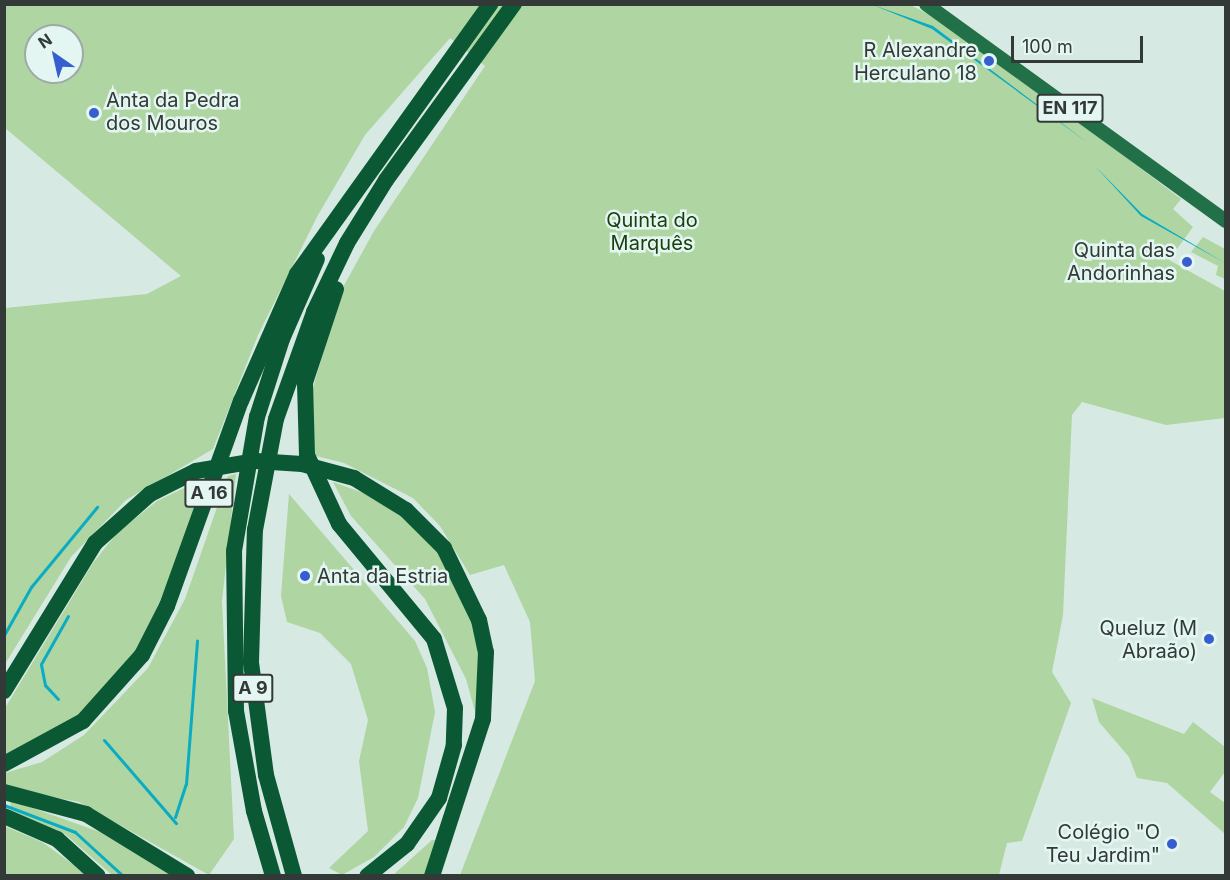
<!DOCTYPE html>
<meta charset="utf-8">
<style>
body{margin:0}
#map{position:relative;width:1230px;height:880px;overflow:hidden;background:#d7e9e3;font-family:Inter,sans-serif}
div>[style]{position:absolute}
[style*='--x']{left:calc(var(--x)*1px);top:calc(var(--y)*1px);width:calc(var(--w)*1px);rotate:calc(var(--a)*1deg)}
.green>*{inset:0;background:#aed5a2}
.water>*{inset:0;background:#0bacc2}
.stream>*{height:3px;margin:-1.5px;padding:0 1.5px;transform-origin:1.5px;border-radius:1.5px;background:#0bacc2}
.primary>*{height:14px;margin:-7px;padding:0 7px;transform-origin:7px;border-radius:7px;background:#227047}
.motorway>*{height:16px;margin:-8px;padding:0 8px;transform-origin:8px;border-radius:8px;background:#0b5934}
.dots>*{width:16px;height:16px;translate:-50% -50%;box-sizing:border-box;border:3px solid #e4f6f1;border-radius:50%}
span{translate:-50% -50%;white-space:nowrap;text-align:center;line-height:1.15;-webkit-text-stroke:5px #e4f6f1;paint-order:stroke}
.shield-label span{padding:2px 4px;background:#e4f6f1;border:2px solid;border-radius:4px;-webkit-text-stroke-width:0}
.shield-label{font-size:18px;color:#323937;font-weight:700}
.poi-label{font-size:20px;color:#323937}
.right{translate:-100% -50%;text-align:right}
.left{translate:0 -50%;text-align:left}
.park-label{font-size:20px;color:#1a3e0b}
.frame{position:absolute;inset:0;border:6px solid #323937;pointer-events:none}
.north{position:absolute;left:24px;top:24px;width:60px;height:60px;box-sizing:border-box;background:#e4f6f1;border:2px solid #9daaa7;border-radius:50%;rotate:326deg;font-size:16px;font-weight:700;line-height:24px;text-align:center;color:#323937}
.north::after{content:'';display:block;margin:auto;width:21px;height:27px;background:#365ece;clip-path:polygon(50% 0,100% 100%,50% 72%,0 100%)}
.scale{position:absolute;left:1011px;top:36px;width:132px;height:27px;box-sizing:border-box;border:3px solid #323937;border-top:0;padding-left:8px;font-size:18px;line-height:21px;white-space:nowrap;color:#323937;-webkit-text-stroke:4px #e4f6f1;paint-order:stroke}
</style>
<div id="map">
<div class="green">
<i style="clip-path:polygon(evenodd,4px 5px,910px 5px,950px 24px,1181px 199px,1173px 209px,1193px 227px,1169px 260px,1225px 291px,1225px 418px,1166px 425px,1082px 402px,1072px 415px,1063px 615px,1052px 672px,1071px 703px,1022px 841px,1007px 843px,999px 875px,460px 875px,535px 681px,530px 622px,504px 565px,470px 575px,440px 526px,413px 498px,344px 463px,312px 455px,313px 388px,341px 291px,374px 231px,485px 66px,450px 38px,365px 135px,318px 215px,258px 335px,213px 449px,126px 500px,71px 557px,5px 664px,5px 308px,147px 294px,181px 276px,5px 128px,4px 5px,36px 36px,72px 36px,72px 72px,36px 72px,36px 36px)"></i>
<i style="clip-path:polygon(1203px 237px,1225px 249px,1225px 279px,1216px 275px,1218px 266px,1191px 252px)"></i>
<i style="clip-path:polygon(236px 474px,222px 601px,234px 839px,209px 875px,79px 802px,5px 788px,5px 773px,42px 762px,84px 735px,148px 668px,185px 599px,228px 476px)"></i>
<i style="clip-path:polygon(201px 480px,206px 486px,141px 648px,71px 723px,5px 758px,5px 708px,93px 563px,117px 533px,157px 501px)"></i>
<i style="clip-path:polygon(333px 482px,369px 495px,397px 513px,427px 539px,454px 574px,475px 624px,481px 684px,476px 715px,466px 679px,425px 599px,351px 516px)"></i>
<i style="clip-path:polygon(289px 494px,415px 641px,427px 668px,435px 712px,418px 798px,404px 827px,374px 857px,342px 875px,329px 868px,368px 831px,359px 761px,368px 720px,351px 664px,320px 633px,287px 622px,281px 596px)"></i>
<i style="clip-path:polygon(1092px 698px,1184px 734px,1193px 722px,1225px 747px,1225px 772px,1210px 792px,1225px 803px,1225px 834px,1167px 783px,1137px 778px,1129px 757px,1099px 722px)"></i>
<i style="clip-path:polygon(10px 800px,100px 832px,171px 875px,112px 875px,65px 834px,11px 810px)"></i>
<i style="clip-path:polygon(4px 826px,42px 842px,88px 875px,5px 875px)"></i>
<i style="clip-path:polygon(432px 840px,437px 840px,426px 875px,392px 876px)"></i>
</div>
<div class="water">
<i style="clip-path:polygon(873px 5px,933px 26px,1088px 143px,932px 29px)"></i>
<i style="clip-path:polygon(1094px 165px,1142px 214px,1225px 263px,1141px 216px)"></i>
</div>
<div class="stream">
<i style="--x:4;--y:635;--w:55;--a:-60.6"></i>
<i style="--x:31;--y:587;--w:104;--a:-50.5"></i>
<i style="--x:58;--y:699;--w:19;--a:-133"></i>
<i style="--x:45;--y:685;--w:21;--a:-101"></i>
<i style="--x:41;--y:664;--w:55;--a:-60.6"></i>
<i style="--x:104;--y:740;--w:110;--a:49.1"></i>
<i style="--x:4;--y:805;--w:76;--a:20.8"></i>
<i style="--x:75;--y:832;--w:65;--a:42.5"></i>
<i style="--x:175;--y:817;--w:35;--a:-72"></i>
<i style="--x:186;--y:784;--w:144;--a:-85.6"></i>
</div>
<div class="primary">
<i style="--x:926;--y:4;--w:370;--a:35.9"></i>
</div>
<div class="motorway">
<i style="--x:336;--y:289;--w:99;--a:108.3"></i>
<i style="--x:305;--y:383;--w:72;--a:88.4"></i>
<i style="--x:307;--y:455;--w:76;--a:65.1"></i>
<i style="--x:339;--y:524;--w:149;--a:50.4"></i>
<i style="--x:434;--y:639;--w:72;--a:73.1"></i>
<i style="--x:455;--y:708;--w:37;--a:92"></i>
<i style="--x:454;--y:745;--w:55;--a:105.8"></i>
<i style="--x:439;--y:798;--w:56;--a:124.8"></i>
<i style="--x:407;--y:844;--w:51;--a:141.3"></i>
<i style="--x:4;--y:691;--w:174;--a:-58.4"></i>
<i style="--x:95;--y:543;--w:74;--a:-41.7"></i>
<i style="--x:150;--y:494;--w:51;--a:-26.6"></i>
<i style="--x:196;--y:471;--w:61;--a:-9.5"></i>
<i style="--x:256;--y:461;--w:46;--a:3.7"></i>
<i style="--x:302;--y:464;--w:54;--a:15.1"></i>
<i style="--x:354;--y:478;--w:61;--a:31.6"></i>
<i style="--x:406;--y:510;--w:54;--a:45"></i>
<i style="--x:444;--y:548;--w:80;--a:64.1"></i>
<i style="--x:479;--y:620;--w:33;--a:78"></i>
<i style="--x:486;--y:652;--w:67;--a:92.6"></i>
<i style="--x:483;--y:719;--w:165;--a:108"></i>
<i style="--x:4;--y:764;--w:90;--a:-28.6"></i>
<i style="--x:83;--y:721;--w:89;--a:-48.2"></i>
<i style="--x:142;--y:655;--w:55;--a:-63"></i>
<i style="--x:167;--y:606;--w:218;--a:-70.2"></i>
<i style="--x:241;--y:401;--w:139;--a:-66.2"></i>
<i style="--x:297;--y:274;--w:332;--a:-54.4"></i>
<i style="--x:4;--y:792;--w:85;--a:15"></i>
<i style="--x:86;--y:814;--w:119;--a:31.5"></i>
<i style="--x:4;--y:816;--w:58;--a:23.5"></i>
<i style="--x:57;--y:839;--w:55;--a:42.1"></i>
<i style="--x:273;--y:876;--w:68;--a:-106.3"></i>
<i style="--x:254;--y:811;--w:102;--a:-100.2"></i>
<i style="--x:236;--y:711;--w:160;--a:-90.7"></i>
<i style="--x:234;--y:551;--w:136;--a:-80.3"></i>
<i style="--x:257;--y:417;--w:82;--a:-72.2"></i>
<i style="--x:282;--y:339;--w:87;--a:-66.4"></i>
<i style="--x:294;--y:876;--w:105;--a:-105.5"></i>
<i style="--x:266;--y:775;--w:114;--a:-97.6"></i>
<i style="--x:251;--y:662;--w:132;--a:-88.3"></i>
<i style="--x:255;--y:530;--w:113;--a:-79.3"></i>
<i style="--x:276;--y:419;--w:114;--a:-70.4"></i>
<i style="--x:314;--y:312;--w:76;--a:-64.4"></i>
<i style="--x:347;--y:243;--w:74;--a:-58.2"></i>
<i style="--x:386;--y:180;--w:218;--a:-54"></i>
</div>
<div class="dots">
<i style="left:989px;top:61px;background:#365ece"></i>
<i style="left:94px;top:113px;background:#365ece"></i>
<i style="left:1187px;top:262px;background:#365ece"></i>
<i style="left:305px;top:576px;background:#365ece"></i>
<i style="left:1209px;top:639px;background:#365ece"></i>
<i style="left:1172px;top:844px;background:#365ece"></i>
</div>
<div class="shield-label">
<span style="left:1070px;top:108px">EN 117</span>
<span style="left:209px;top:493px">A 16</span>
<span style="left:253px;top:688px">A 9</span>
</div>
<div class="poi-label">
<span class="right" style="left:977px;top:62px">R Alexandre<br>Herculano 18</span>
<span class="left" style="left:106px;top:112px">Anta da Pedra<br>dos Mouros</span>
<span class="right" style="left:1175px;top:262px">Quinta das<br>Andorinhas</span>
<span class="left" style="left:317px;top:576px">Anta da Estria</span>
<span class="right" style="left:1197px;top:640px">Queluz (M<br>Abraão)</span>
<span class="right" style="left:1160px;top:844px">Colégio "O<br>Teu Jardim"</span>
</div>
<div class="park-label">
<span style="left:652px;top:232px">Quinta do<br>Marquês</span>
</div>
<div class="frame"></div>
<div class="north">N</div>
<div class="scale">100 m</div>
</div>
